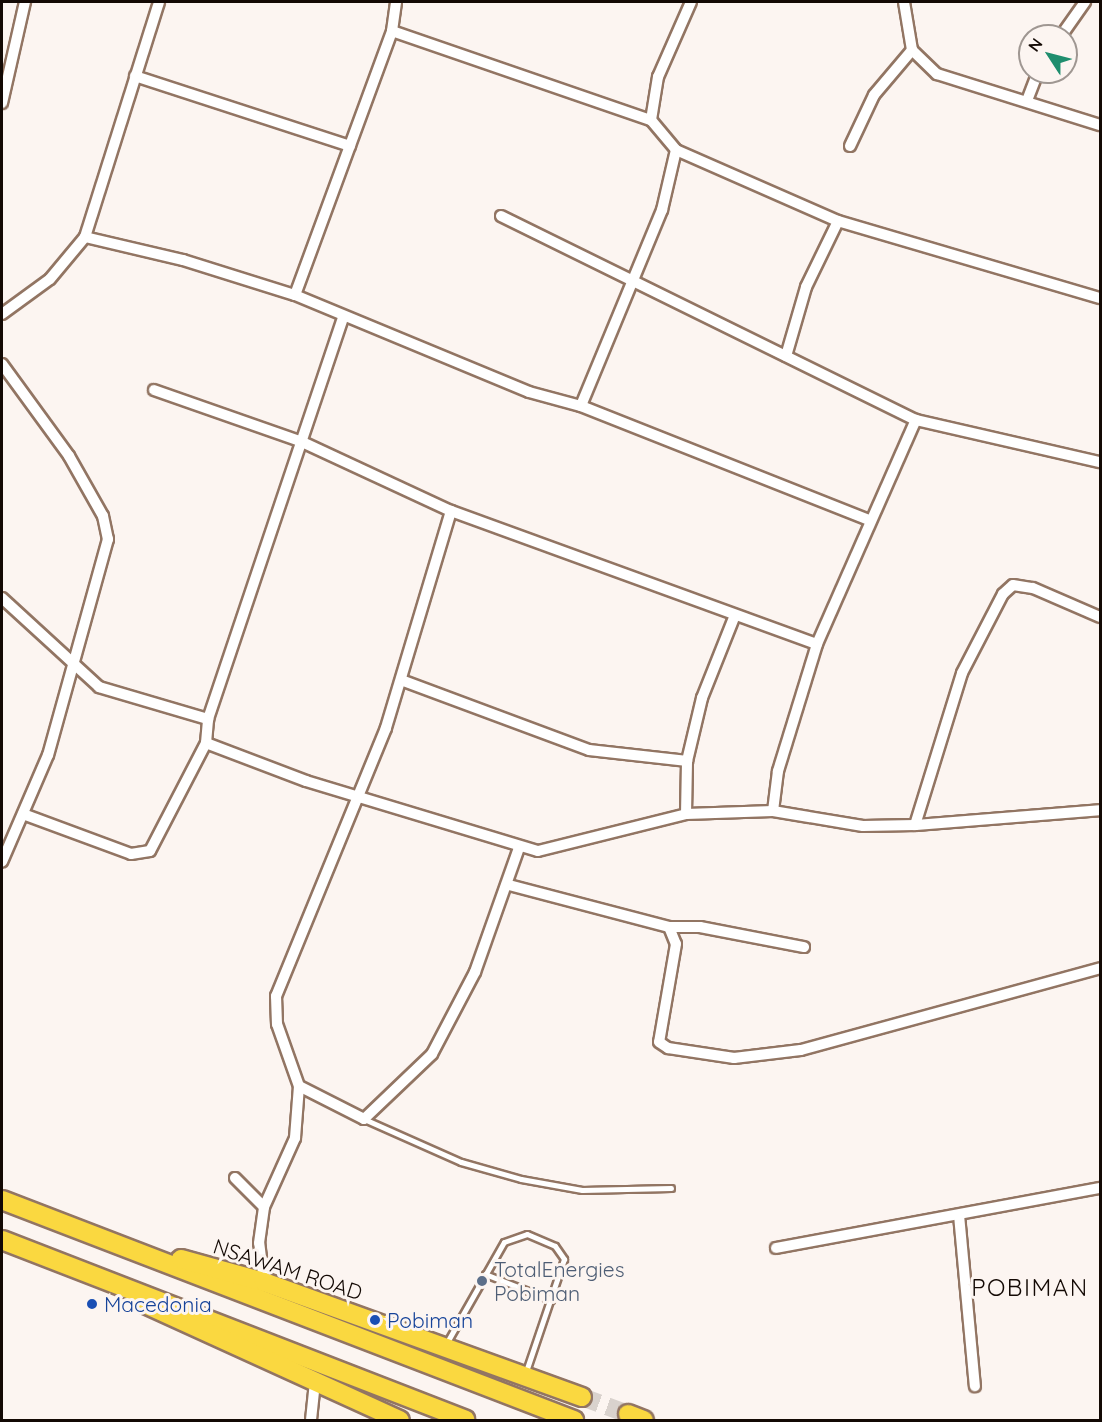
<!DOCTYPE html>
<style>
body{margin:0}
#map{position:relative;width:1102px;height:1422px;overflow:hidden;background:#fcf5f1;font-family:Quicksand,sans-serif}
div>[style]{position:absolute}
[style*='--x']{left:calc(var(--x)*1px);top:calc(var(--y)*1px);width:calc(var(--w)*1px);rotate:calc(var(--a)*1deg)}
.trunk-tunnel>*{height:18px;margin-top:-9px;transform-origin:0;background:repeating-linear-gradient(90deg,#d9d2cd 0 18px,transparent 0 27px)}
.roads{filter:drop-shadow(2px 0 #927563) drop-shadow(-2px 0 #927563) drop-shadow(0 2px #927563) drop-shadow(0 -2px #927563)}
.service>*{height:5px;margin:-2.5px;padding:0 2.5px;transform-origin:2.5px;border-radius:2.5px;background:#fff}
.minor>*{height:10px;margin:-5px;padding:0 5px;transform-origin:5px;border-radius:5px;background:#fff}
.trunk>*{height:18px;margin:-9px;padding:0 9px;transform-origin:9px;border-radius:9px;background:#fad840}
.dots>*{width:16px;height:16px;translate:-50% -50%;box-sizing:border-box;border:3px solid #fcf5f1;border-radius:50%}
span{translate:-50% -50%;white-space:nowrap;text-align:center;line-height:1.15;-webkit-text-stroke:6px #fcf5f1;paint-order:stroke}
.street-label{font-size:21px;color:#130904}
.service-label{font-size:21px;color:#4e5e75}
.left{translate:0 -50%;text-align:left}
.transit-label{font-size:21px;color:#164399}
.quarter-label{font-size:24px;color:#130904;letter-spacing:1.5px}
.frame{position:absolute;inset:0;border:3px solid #130904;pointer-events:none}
.north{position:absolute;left:1018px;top:24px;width:60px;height:60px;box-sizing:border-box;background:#fcf5f1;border:2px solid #9f9792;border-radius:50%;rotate:306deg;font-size:16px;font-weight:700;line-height:24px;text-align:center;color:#130904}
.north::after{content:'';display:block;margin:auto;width:21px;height:27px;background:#1f8e6e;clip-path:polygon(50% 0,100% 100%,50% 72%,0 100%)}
</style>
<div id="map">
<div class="trunk-tunnel">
<i style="--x:582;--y:1397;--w:49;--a:20.3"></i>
</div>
<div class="roads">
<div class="service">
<i style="--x:364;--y:1119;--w:106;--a:23.9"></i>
<i style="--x:461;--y:1162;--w:62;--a:15.8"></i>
<i style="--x:521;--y:1179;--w:62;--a:10.2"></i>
<i style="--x:582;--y:1190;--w:89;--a:-1.3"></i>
<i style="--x:485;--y:1274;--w:71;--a:21.5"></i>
<i style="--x:446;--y:1344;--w:117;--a:-60.4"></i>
<i style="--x:504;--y:1242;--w:24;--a:-19"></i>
<i style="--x:527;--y:1234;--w:30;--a:23"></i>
<i style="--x:555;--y:1246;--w:16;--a:55"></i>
<i style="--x:564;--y:1259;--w:121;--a:108.7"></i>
</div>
<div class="minor">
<i style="--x:904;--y:2;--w:49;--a:80.5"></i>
<i style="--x:912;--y:50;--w:35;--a:44"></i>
<i style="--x:937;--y:74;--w:171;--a:17.4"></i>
<i style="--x:392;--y:31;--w:274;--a:19"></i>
<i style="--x:651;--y:120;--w:39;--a:50"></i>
<i style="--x:676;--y:150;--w:177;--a:23.7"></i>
<i style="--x:838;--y:221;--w:273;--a:16.4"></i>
<i style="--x:1061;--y:36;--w:42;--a:-54.8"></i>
<i style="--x:135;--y:76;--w:226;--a:18"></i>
<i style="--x:1028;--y:98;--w:28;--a:-69"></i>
<i style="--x:2;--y:103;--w:104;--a:-77.2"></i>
<i style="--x:651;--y:120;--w:44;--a:-80.8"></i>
<i style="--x:658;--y:77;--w:82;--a:-66.3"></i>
<i style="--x:850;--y:146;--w:56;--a:-64.8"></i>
<i style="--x:874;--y:95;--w:59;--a:-49.8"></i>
<i style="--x:676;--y:150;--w:62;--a:103.1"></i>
<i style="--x:662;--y:210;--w:212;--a:112.5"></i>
<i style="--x:581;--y:406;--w:310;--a:21.6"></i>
<i style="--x:501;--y:216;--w:462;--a:26.2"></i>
<i style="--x:916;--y:420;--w:189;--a:12.9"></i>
<i style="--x:85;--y:237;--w:101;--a:13.2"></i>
<i style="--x:183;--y:260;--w:117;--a:17.4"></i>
<i style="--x:295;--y:295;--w:253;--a:22.5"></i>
<i style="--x:529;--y:392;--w:54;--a:15.1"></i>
<i style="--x:295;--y:295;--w:281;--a:-69.8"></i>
<i style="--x:392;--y:31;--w:29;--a:-82"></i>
<i style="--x:2;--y:314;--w:59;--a:-36.1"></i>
<i style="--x:50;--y:279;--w:55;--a:-50.2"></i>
<i style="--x:85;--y:237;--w:246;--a:-72.5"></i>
<i style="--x:786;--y:356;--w:72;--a:-73.8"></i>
<i style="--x:806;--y:287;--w:73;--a:-64.1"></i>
<i style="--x:2;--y:364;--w:114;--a:53.9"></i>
<i style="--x:69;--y:456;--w:69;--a:60.5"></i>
<i style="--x:103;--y:516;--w:24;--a:78"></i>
<i style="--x:108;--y:539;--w:224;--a:105.5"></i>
<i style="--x:48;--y:755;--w:116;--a:113.3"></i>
<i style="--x:154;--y:390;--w:155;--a:19.3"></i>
<i style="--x:300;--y:441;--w:166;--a:24.9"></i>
<i style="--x:451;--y:511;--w:389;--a:20"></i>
<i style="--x:451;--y:511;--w:227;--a:106.7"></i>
<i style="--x:386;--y:728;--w:290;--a:112.3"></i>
<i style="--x:276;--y:996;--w:28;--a:88"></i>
<i style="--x:277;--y:1024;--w:66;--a:70.5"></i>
<i style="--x:299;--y:1086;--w:73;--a:26.9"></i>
<i style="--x:364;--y:1119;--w:94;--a:-43.7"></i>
<i style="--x:432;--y:1054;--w:93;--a:-62.3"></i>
<i style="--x:475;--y:972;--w:132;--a:-70.5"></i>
<i style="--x:2;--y:598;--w:132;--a:42.5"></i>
<i style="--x:99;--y:687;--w:114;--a:16.4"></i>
<i style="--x:401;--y:680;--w:201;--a:20.4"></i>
<i style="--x:589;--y:750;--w:99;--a:6.4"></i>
<i style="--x:206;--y:743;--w:107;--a:20.8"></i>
<i style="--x:306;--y:781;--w:242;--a:16.8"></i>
<i style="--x:538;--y:851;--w:153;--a:-14"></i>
<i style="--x:686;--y:814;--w:87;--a:-2"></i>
<i style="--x:773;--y:811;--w:91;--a:9.5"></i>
<i style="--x:863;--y:826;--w:52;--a:-1.1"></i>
<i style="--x:915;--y:825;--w:186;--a:-4.6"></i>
<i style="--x:773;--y:811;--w:40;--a:-82.9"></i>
<i style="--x:778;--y:771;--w:133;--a:-72.9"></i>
<i style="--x:817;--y:644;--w:245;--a:-66.2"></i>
<i style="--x:23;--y:814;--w:115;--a:20.3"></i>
<i style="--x:131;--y:854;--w:19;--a:-9"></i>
<i style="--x:150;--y:851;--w:122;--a:-62.6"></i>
<i style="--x:206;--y:743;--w:24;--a:-85"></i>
<i style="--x:208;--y:719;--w:424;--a:-71.4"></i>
<i style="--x:686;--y:814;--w:53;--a:-88.9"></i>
<i style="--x:687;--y:761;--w:65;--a:-76.6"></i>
<i style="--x:702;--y:698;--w:89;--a:-68.3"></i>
<i style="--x:915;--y:825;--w:159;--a:-72.8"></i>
<i style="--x:962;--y:673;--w:89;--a:-62.6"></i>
<i style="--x:1003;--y:594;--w:13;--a:-42"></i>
<i style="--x:1013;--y:585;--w:20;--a:9"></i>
<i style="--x:1033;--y:588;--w:73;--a:23.4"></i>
<i style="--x:509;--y:885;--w:165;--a:14.7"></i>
<i style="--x:669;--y:927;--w:18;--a:68"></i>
<i style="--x:676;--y:944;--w:99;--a:99.8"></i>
<i style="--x:659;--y:1042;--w:11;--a:34"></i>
<i style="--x:668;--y:1048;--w:67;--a:8.6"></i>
<i style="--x:734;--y:1058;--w:67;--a:-6.8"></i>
<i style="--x:801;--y:1050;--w:310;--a:-15.3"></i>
<i style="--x:669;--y:927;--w:31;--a:0"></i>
<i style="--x:700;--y:927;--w:106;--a:10.9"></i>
<i style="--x:235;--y:1178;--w:41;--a:45"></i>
<i style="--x:959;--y:1215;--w:172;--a:84.7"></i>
<i style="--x:776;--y:1248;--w:330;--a:-10.5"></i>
<i style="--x:264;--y:1282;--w:39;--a:-97"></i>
<i style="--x:259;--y:1243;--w:36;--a:-82"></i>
<i style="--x:264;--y:1207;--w:76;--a:-65.8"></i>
<i style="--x:295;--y:1138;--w:52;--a:-85.6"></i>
<i style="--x:311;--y:1420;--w:38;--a:-84"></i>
</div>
<div class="trunk">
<i style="--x:2;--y:1200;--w:613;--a:21.04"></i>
<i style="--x:2;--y:1240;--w:497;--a:21.2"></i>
<i style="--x:181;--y:1259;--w:86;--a:15.5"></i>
<i style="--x:264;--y:1282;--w:338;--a:19.9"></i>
<i style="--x:145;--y:1304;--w:280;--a:24.5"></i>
<i style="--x:628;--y:1414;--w:17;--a:21"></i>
</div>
</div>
<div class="dots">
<i style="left:482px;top:1281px;background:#5c6f8a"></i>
<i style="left:92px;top:1304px;background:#1a4fb4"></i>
<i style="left:375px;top:1320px;background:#1a4fb4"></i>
</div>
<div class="street-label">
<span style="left:288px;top:1269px;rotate:18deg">NSAWAM ROAD</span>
</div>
<div class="service-label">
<span class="left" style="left:494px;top:1281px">TotalEnergies<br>Pobiman</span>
</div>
<div class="transit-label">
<span class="left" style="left:104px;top:1304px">Macedonia</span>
<span class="left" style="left:387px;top:1320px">Pobiman</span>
</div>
<div class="quarter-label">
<span style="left:1030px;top:1288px">POBIMAN</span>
</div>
<div class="frame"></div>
<div class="north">N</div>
</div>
